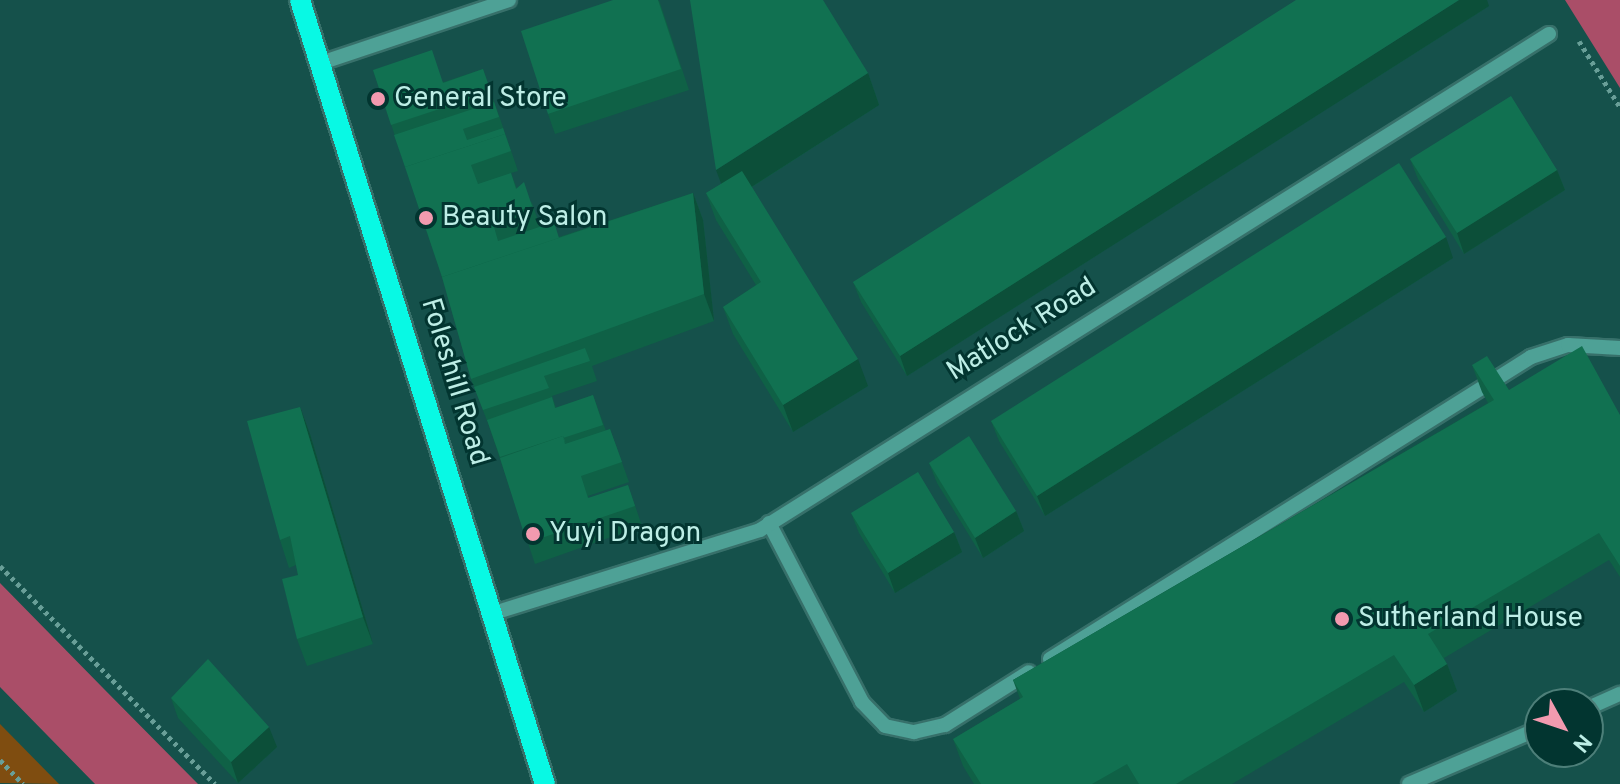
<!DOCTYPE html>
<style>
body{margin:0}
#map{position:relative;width:1620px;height:784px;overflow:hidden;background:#15514b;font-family:Overpass,sans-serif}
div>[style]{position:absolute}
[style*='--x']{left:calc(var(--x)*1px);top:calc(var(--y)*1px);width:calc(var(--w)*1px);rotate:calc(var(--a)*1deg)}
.green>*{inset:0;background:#7f4d10}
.water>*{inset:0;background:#aa4e68}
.path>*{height:5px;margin-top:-2.5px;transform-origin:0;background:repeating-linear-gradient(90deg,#699f98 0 4px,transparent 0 8px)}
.roads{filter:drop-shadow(2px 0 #37706a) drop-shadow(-2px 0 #37706a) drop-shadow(0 2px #37706a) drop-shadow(0 -2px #37706a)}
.minor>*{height:14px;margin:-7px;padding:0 7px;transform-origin:7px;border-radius:7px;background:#4ea196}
.major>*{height:20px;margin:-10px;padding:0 10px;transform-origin:10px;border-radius:10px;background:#08f9e4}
.wall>*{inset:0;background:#0f6146}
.shaded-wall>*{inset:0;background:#0c4f39}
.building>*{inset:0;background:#117151}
.dots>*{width:22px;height:22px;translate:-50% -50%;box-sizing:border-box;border:4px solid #023530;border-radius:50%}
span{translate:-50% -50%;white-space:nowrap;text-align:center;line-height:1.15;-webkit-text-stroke:6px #023530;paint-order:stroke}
.poi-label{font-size:28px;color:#bdeee6}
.left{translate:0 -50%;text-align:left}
.street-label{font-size:28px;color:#bdeee6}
.north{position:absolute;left:1524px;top:688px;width:80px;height:80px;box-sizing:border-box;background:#023530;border:2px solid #4d7f79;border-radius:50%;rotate:130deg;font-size:22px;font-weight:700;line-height:32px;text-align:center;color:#bdeee6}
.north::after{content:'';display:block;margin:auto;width:28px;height:36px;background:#f29aaf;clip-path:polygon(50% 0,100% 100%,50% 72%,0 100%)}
</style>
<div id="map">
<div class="green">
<i style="clip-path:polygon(0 724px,59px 784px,0 783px)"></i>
</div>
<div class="water">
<i style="clip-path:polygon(1565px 0,1620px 0,1620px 88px)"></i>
<i style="clip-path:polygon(0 583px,104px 689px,198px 784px,95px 784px,0 687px)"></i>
</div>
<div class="path">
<i style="--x:1579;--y:41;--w:78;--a:58.2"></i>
<i style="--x:0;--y:566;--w:306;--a:45.4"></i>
<i style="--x:0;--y:760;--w:33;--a:46"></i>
</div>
<div class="roads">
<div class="minor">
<i style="--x:324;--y:62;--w:195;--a:-18.5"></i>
<i style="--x:769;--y:523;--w:202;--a:62.5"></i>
<i style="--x:862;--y:702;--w:33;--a:46"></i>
<i style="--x:885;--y:726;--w:30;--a:12"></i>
<i style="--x:914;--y:732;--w:32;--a:-13"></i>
<i style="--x:945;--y:725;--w:99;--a:-32.2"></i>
<i style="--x:497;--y:612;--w:275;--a:-17.3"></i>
<i style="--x:760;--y:530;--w:932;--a:-32.16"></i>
<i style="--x:1050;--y:659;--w:568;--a:-32.12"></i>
<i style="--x:1531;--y:357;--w:39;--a:-18"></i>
<i style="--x:1568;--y:345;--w:52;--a:3.3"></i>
<i style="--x:1588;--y:708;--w:35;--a:-24"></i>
<i style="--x:1409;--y:784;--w:142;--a:-23.1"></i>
</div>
<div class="major">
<i style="--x:300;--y:0;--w:821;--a:72.65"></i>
</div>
</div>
<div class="wall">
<i style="clip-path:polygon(659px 0,689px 90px,555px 134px,548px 114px)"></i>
<i style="clip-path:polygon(1489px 6px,907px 376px,861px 302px,853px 282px)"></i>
<i style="clip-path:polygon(483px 69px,518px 171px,511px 173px,517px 189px,532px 203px,540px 226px,559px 237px,693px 193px,703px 220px,714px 321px,592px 366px,597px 381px,552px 396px,556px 408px,593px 395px,606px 431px,610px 429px,629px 482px,588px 496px,589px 498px,628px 485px,642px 526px,535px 564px,489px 426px,471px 379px,442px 277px,373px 70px,444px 82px)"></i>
<i style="clip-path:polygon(868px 73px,879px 105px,752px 187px,868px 386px,793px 432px,733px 334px,723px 307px,756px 285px,716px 220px,706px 193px,721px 184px)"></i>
<i style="clip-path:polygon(1410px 159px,1557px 170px,1565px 190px,1464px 254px,1418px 179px)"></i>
<i style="clip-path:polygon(1453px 258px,1045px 516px,999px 441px,991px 421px)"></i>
<i style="clip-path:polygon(1472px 365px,1509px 390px,1620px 415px,1620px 577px,1609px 560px,1444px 658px,1447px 664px,1457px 691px,1424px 712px,1404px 682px,1232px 784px,974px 784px,963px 766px,953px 739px,1020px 699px,1013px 680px,1488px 403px,1482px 392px)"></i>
<i style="clip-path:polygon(300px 407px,310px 434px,373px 644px,307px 666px,297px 639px,298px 575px,296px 565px,289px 568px,280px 540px)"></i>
<i style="clip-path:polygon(929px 463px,1016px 511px,1024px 531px,983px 558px,937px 483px)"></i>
<i style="clip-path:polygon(851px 513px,954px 532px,962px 552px,895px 593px,859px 533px)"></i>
<i style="clip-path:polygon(171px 698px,277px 747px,238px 783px,178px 718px)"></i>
</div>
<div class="shaded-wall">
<i style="clip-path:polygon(1459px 0,1487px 0,1489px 6px,907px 376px,900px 356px)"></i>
<i style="clip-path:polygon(868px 73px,879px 105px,728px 202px,716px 170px)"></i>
<i style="clip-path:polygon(1557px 170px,1565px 190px,1464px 254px,1457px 233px)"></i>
<i style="clip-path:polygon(693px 193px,703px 220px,714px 321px,704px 294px)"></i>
<i style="clip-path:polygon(1446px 237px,1453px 258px,1045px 516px,1037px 496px)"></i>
<i style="clip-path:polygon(858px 359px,868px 386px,793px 432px,783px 405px)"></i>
<i style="clip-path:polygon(300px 407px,310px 434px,373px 644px,363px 617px)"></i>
<i style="clip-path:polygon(1016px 511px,1024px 531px,983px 558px,975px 538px)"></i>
<i style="clip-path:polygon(954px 532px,962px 552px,895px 593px,888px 573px)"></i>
<i style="clip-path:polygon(1447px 664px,1457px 691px,1424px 712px,1414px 685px)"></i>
<i style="clip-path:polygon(269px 727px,277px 747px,238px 783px,231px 762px)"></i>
</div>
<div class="building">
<i style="clip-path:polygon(613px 0,658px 0,681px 69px,548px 114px,521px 31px)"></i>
<i style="clip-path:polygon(690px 0,823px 0,868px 73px,716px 170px)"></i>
<i style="clip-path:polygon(1296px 0,1459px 0,900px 356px,853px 282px)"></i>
<i style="clip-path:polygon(432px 50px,443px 83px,483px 69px,491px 92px,391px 125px,373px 70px)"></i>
<i style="clip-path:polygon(1511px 96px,1557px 170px,1457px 233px,1410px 159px)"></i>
<i style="clip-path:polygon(494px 102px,499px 117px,463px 129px,467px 140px,503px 128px,508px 143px,505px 134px,405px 167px,394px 135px)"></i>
<i style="clip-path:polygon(505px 134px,511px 151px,471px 165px,478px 184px,511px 173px,516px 189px,524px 182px,532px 206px,492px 220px,498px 241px,554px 222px,559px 238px,442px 277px,405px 167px)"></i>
<i style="clip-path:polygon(1399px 163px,1446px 237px,1037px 496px,991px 421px)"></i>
<i style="clip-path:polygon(742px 171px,858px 359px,783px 405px,723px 307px,761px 282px,706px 193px)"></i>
<i style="clip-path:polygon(693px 193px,704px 294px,471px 379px,442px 277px)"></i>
<i style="clip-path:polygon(1582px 346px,1620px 415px,1620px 566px,1599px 533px,1428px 634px,1447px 664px,1414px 685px,1394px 655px,1176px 784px,1139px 784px,1127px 764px,1092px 784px,981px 784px,953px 739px,1023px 697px,1013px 680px,1494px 400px,1472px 365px,1487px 356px,1509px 390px)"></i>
<i style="clip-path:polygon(585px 348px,590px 361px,544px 376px,549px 388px,483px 410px,474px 387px)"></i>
<i style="clip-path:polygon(593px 395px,603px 425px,563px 438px,566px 444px,563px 436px,500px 457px,487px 420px,552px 397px,555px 408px)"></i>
<i style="clip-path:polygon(300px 407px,363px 617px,297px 639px,282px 579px,298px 575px,290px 536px,280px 540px,247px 421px)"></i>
<i style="clip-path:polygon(610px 429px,622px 462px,581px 476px,588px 498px,628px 485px,635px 506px,527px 543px,500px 458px,563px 436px,565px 444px)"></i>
<i style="clip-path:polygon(969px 436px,1016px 511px,975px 538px,929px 463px)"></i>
<i style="clip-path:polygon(918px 472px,954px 532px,888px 573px,851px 513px)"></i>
<i style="clip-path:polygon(208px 659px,269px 727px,231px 762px,171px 698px)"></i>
</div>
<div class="dots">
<i style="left:378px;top:99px;background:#f29aaf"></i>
<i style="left:426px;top:218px;background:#f29aaf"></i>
<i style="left:533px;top:534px;background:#f29aaf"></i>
<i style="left:1342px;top:619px;background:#f29aaf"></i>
</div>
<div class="poi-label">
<span class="left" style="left:394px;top:99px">General Store</span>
<span class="left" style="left:442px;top:218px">Beauty Salon</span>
<span class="left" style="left:549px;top:534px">Yuyi Dragon</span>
<span class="left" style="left:1358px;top:619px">Sutherland House</span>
</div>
<div class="street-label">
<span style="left:1022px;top:330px;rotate:-32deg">Matlock Road</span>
<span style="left:454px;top:382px;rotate:73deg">Foleshill Road</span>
</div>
<div class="north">N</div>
</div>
